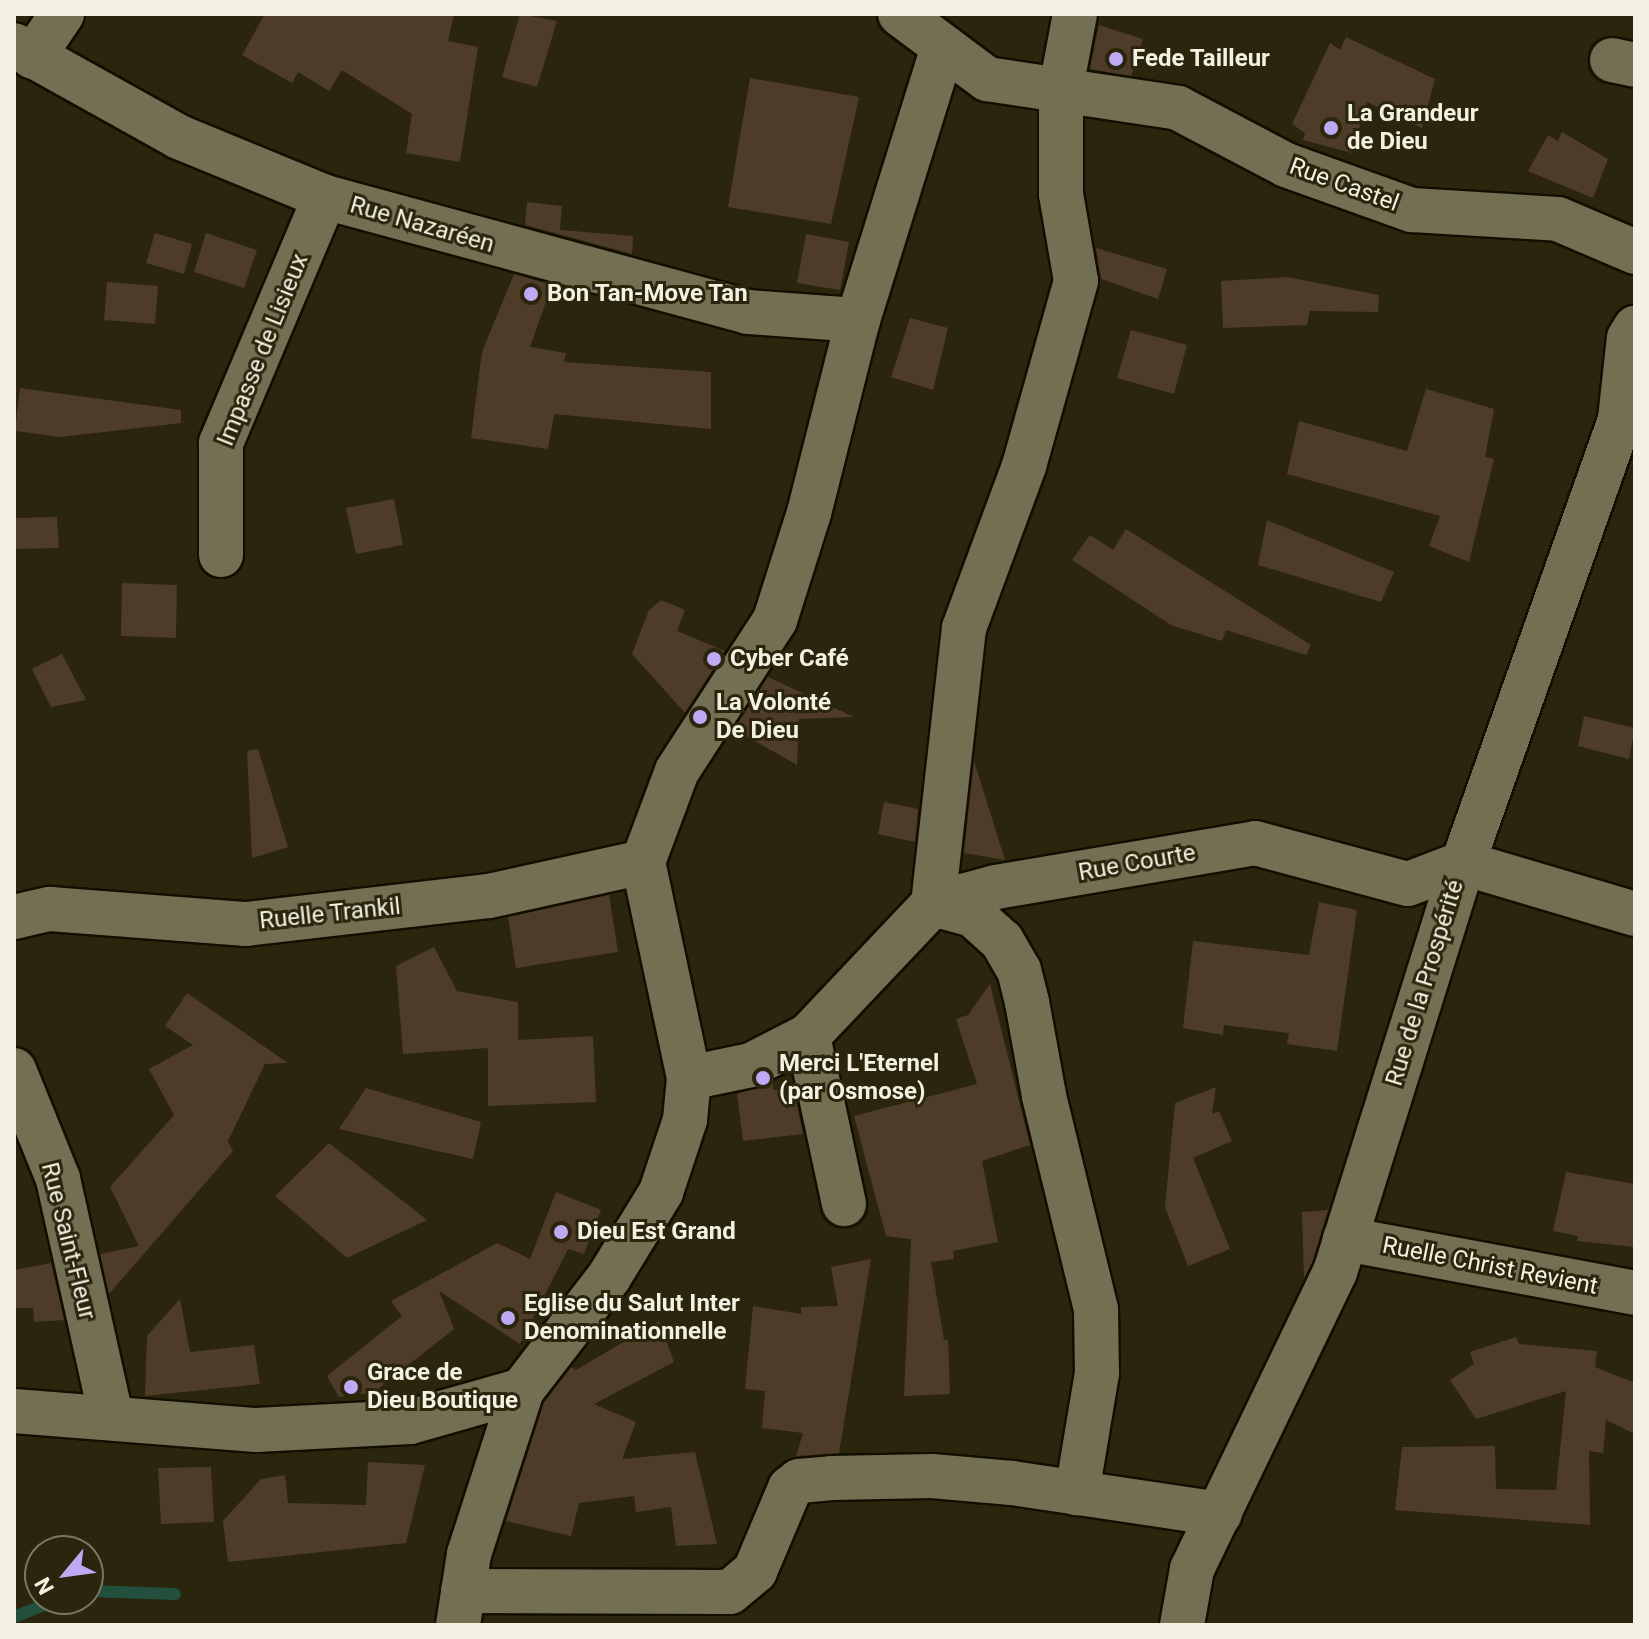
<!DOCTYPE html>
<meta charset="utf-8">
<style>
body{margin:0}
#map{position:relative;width:1649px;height:1639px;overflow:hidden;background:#2a250c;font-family:Roboto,sans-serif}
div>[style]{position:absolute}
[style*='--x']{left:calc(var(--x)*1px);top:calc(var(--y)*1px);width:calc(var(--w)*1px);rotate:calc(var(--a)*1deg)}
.stream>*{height:12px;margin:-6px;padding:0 6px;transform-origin:6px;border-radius:6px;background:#234f3e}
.building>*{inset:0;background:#4f3c28}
.roads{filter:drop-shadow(2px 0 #120e00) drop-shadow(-2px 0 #120e00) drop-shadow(0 2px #120e00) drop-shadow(0 -2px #120e00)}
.minor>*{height:44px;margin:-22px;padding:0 22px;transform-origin:22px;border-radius:22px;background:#736f53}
.dots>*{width:22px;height:22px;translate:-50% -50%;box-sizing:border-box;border:4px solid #2a250c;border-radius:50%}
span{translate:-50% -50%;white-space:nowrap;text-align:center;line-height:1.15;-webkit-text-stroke:6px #2a250c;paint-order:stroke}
.poi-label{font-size:24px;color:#f3f1e1;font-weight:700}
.left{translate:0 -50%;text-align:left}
.street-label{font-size:24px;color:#f3f1e1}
.frame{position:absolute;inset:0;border:16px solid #f3f1e1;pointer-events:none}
.north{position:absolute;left:24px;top:1535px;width:80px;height:80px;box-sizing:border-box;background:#2a250c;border:2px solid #7a7761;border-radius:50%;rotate:241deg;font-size:22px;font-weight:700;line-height:32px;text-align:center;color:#f3f1e1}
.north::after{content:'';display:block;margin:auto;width:28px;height:36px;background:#bfa9f4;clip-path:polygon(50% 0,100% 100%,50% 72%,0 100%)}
</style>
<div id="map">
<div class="stream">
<i style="--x:88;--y:1591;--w:87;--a:2"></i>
<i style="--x:14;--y:1617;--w:48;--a:-21.8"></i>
</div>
<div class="building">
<i style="clip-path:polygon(265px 14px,454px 14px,448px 41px,478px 47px,460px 162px,406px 153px,412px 114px,342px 70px,329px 91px,298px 72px,292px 83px,242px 55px)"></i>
<i style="clip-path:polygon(520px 14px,557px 21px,537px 87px,502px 77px)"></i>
<i style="clip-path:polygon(1099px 25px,1143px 39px,1131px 76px,1090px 69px)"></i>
<i style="clip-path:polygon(1346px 37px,1435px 79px,1422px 128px,1367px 102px,1352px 153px,1303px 140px,1305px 133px,1292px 124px,1330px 43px,1340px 50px)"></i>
<i style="clip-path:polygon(750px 78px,859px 97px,831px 224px,728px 207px)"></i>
<i style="clip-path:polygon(1562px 132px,1608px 159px,1593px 198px,1528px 171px,1548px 135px,1558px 141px)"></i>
<i style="clip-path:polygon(527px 202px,562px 206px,560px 230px,633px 236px,632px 254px,525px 225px)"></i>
<i style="clip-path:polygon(155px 233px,192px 244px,184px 274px,146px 263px)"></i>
<i style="clip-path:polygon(206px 233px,257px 250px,244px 288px,194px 272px)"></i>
<i style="clip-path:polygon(806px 234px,849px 242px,840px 290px,797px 283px)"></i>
<i style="clip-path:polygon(1096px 248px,1167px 269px,1158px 299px,1101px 279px)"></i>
<i style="clip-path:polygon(514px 274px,552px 285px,530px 347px,566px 353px,564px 362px,711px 372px,711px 429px,554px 414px,548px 449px,471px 438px,482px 352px)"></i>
<i style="clip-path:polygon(1287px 277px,1379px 295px,1378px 312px,1310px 311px,1307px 325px,1223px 328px,1221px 281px)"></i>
<i style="clip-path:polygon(107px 282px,158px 286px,155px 324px,104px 320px)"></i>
<i style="clip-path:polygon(910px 318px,948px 328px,933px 390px,891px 377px)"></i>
<i style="clip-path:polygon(1131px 330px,1187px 345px,1174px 394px,1117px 378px)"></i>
<i style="clip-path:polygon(20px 388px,181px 410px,181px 423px,61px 437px,15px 431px)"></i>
<i style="clip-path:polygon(1426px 389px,1494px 409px,1485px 457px,1494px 459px,1469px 562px,1429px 546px,1440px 516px,1287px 474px,1299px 421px,1407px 451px)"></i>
<i style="clip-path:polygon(394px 499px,403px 545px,356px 554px,346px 508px)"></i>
<i style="clip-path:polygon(57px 517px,59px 548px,14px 549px,14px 518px)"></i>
<i style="clip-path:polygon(1267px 520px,1394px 572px,1381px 602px,1258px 565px)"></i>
<i style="clip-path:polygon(1126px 529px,1311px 645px,1306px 655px,1226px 630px,1222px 641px,1171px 625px,1072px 560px,1090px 535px,1113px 550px)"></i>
<i style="clip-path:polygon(122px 583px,177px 585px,176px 638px,121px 636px)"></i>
<i style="clip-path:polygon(661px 600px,685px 610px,677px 631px,725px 651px,685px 713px,632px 654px,649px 610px)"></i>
<i style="clip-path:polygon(62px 654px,86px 700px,51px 707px,32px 669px)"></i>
<i style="clip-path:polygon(768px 677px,854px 717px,799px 719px,797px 765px,734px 729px)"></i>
<i style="clip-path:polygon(1584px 716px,1635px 728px,1629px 759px,1578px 746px)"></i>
<i style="clip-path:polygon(258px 749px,288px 847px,252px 858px,247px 751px)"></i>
<i style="clip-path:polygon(974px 761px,1005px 860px,964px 853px)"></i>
<i style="clip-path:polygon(884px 802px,918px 809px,915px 842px,878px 834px)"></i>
<i style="clip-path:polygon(609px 895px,618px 952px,516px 968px,508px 917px)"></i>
<i style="clip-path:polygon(1319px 902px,1357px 910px,1337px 1051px,1287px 1044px,1289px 1033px,1224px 1025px,1223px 1035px,1183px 1028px,1193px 941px,1309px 955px)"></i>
<i style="clip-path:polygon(434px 947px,457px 991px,518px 1002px,518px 1040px,593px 1036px,596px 1102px,488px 1106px,488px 1048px,403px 1054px,396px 966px)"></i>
<i style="clip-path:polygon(990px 984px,1030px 1145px,982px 1161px,998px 1242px,953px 1251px,954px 1259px,931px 1262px,944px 1340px,948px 1339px,950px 1394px,904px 1396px,911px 1239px,886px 1236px,854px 1116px,977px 1084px,956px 1019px,968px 1015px)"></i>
<i style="clip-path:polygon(187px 993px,288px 1063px,265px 1064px,228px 1141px,233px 1151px,109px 1294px,100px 1254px,139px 1246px,110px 1187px,174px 1115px,149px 1069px,193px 1045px,165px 1026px)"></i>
<i style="clip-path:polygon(773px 1082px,773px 1090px,793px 1087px,803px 1134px,743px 1141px,737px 1094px)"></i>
<i style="clip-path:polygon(1216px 1087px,1212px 1114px,1219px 1111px,1232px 1141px,1193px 1158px,1230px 1249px,1188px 1266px,1165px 1207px,1175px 1103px)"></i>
<i style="clip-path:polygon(366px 1088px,481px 1122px,473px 1159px,339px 1129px)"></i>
<i style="clip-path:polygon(329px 1143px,427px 1220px,347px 1258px,275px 1196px)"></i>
<i style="clip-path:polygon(1566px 1172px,1635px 1184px,1635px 1247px,1577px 1241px,1578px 1236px,1553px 1231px)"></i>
<i style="clip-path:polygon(556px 1192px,601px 1210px,584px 1254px,568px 1249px,520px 1344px,439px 1291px,454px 1329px,374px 1392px,339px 1397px,327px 1376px,402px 1316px,391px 1301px,497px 1243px,530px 1259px)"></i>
<i style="clip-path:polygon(1328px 1210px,1312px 1263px,1304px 1278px,1302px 1212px)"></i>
<i style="clip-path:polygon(871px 1259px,839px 1453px,796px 1456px,803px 1433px,762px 1428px,765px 1391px,745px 1389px,753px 1306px,801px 1314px,801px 1307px,838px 1306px,831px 1267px)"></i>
<i style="clip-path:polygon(51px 1263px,64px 1320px,34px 1322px,33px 1308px,14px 1308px,14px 1270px)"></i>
<i style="clip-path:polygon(180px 1299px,190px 1352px,254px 1345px,260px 1384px,145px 1396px,147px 1336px)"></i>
<i style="clip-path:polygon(659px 1321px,674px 1362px,594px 1404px,636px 1422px,622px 1459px,695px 1452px,717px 1544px,676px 1546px,671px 1507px,636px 1512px,634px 1496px,579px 1503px,571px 1536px,506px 1521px,544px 1402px,571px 1367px,576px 1370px)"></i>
<i style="clip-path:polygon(1516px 1337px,1519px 1344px,1597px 1351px,1595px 1367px,1635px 1383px,1635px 1434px,1606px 1420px,1603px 1453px,1589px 1451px,1590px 1525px,1395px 1510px,1402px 1447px,1495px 1446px,1496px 1489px,1556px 1490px,1566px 1391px,1476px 1419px,1450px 1380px,1474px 1364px,1470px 1352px)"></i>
<i style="clip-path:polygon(368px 1462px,425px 1465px,406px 1543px,228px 1562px,223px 1521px,261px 1479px,285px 1475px,288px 1503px,366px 1505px)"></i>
<i style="clip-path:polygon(211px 1467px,214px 1522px,161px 1524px,158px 1468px)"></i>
</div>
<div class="roads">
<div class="minor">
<i style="--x:900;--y:14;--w:109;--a:36.8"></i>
<i style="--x:987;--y:79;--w:193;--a:8.6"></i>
<i style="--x:1178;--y:108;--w:122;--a:27.8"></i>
<i style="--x:1286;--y:165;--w:134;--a:19.7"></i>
<i style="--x:1412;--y:210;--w:146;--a:3.5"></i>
<i style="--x:1558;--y:219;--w:84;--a:23.2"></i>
<i style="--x:1075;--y:14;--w:75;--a:100.7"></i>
<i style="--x:1061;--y:88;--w:106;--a:90"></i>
<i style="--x:1061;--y:194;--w:88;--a:80.2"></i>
<i style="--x:1076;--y:281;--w:192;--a:105.7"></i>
<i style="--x:1024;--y:466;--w:173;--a:110.3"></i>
<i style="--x:964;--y:628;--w:278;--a:96.4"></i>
<i style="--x:933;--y:904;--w:41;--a:15.4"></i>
<i style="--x:973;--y:915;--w:39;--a:42"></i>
<i style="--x:1002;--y:941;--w:34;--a:60"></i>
<i style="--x:1019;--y:970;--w:33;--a:76"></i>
<i style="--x:1027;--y:1002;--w:96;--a:79.7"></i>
<i style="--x:1044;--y:1096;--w:220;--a:76.3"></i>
<i style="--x:1096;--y:1310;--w:63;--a:89.1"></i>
<i style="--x:1097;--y:1373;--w:122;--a:99.5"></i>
<i style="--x:14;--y:45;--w:189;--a:29.1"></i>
<i style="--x:179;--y:137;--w:158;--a:22.3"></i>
<i style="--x:325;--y:197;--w:438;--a:15.2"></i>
<i style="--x:748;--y:312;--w:110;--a:4.2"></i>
<i style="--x:33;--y:57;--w:52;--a:-56"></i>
<i style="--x:1612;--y:60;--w:24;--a:12"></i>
<i style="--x:221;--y:555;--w:112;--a:-90"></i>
<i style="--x:221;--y:443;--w:267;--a:-67.1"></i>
<i style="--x:14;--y:917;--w:37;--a:-13"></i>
<i style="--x:50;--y:909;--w:197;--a:4.4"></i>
<i style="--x:246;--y:924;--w:245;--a:-6.6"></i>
<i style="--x:489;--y:896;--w:158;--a:-12.4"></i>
<i style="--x:808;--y:1036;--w:172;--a:77.9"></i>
<i style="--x:14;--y:1070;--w:118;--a:68"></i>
<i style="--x:58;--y:1179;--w:243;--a:77.4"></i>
<i style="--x:689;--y:1078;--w:63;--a:-11.8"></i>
<i style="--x:751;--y:1065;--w:64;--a:-27"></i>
<i style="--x:808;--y:1036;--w:182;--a:-46.6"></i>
<i style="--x:933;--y:904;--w:65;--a:-15.1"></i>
<i style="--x:996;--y:887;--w:263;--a:-9.6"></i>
<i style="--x:1255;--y:843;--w:158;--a:15"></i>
<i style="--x:1408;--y:884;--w:59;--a:-20.9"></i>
<i style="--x:1463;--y:863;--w:179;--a:16.5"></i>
<i style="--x:1345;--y:1239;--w:295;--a:10.5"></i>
<i style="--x:14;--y:1411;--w:243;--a:4.5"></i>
<i style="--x:256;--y:1430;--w:154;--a:-3"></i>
<i style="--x:410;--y:1422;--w:116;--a:-15.9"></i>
<i style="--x:463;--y:1591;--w:267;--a:0.2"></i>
<i style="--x:730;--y:1592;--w:33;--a:-40"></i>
<i style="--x:755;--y:1571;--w:90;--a:-67.1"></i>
<i style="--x:790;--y:1488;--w:11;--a:-38"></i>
<i style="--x:799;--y:1481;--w:33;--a:-5"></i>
<i style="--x:832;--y:1478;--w:100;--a:-1.1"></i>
<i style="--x:932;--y:1476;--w:80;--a:5"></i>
<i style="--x:1012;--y:1483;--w:210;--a:8.5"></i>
<i style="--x:458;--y:1625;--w:72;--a:-81.2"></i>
<i style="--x:469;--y:1554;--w:172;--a:-72.1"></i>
<i style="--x:522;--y:1390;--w:143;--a:-52.4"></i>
<i style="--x:609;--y:1277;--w:100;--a:-58.5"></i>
<i style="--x:661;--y:1192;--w:76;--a:-71.6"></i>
<i style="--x:685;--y:1120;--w:42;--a:-84.6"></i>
<i style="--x:689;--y:1078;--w:221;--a:-102"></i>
<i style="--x:643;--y:862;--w:97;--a:-69.5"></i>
<i style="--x:677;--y:771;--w:180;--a:-57"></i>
<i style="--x:775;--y:620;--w:112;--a:-72.4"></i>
<i style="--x:809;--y:513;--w:199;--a:-75.8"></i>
<i style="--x:858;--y:320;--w:286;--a:-72.7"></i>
<i style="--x:1182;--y:1625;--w:57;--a:-79.9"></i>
<i style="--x:1192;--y:1569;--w:330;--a:-64.3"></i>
<i style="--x:1335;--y:1272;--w:429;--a:-72.6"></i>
<i style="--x:1463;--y:863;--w:471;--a:-70.5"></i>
<i style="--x:1620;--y:419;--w:81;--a:-83.7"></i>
<i style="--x:1629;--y:338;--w:12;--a:-59"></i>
</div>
</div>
<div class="dots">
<i style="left:1116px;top:59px;background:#bfa9f4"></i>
<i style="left:1331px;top:128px;background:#bfa9f4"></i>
<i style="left:531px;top:294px;background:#bfa9f4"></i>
<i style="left:714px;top:659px;background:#bfa9f4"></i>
<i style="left:700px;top:717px;background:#bfa9f4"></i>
<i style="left:763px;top:1078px;background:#bfa9f4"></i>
<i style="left:561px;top:1232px;background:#bfa9f4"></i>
<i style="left:508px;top:1318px;background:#bfa9f4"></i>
<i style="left:351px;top:1387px;background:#bfa9f4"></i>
</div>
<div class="poi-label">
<span class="left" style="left:1132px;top:59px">Fede Tailleur</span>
<span class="left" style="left:1347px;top:128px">La Grandeur<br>de Dieu</span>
<span class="left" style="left:547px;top:294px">Bon Tan-Move Tan</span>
<span class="left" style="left:730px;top:659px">Cyber Café</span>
<span class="left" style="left:716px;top:717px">La Volonté<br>De Dieu</span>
<span class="left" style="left:779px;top:1078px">Merci L'Eternel<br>(par Osmose)</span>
<span class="left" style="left:577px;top:1232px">Dieu Est Grand</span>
<span class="left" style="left:524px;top:1318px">Eglise du Salut Inter<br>Denominationnelle</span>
<span class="left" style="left:367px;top:1387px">Grace de<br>Dieu Boutique</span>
</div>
<div class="street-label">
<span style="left:1344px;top:185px;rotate:20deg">Rue Castel</span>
<span style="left:422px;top:225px;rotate:16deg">Rue Nazaréen</span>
<span style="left:263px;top:350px;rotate:-68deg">Impasse de Lisieux</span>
<span style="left:1137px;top:863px;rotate:-10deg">Rue Courte</span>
<span style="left:330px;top:914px;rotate:-6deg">Ruelle Trankil</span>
<span style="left:1425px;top:983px;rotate:-73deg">Rue de la Prospérité</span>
<span style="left:68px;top:1241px;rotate:76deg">Rue Saint-Fleur</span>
<span style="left:1490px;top:1266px;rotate:11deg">Ruelle Christ Revient</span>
</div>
<div class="frame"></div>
<div class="north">N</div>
</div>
